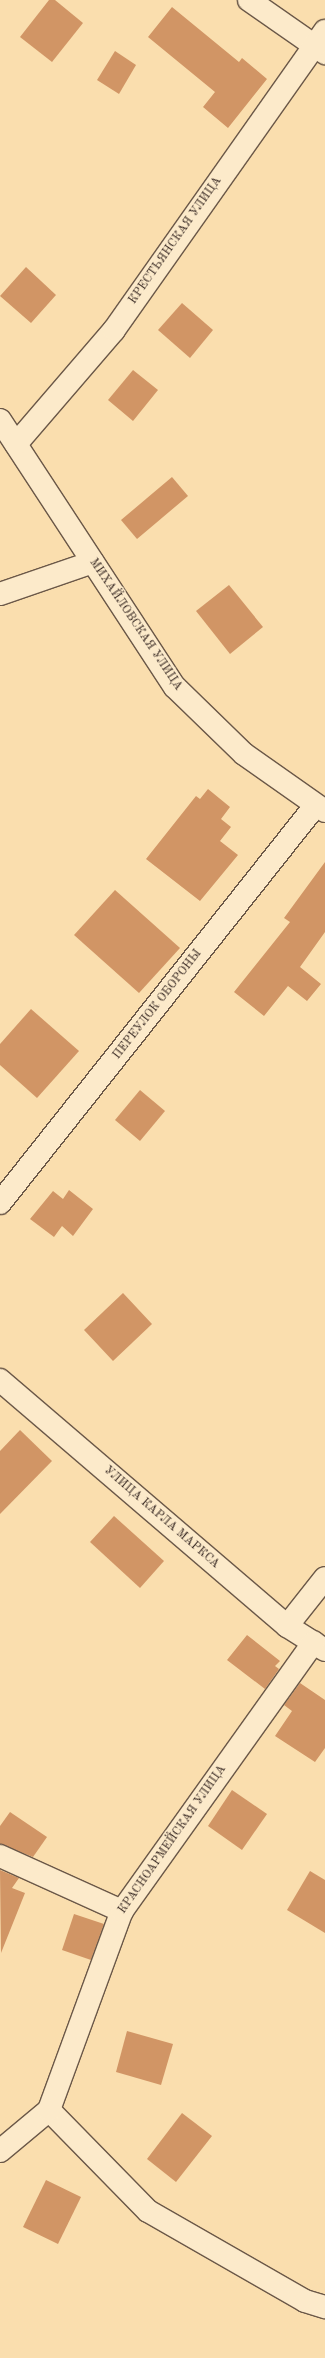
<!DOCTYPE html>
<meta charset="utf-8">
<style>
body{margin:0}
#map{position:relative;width:325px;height:2358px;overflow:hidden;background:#fadeae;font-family:"Old Standard TT",serif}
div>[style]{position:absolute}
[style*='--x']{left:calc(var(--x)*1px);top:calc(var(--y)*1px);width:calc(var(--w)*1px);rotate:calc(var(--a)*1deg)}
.building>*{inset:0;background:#d19565}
.roads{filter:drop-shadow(1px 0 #6b5848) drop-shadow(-1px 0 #6b5848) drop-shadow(0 1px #6b5848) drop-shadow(0 -1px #6b5848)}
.minor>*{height:22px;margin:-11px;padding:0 11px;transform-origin:11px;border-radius:11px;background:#fceaca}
span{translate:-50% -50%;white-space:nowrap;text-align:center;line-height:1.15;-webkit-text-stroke:3px #fceaca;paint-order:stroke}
.street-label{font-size:12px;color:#3b2c26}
</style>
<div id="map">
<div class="building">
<i style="clip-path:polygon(49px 0,55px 0,83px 23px,52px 62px,20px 37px)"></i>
<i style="clip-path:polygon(172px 7px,239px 62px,242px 58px,267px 79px,228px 128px,203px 107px,215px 92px,148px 37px)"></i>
<i style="clip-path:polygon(115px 51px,136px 65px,119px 94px,97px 80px)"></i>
<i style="clip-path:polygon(26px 267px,56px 295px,31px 323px,0 296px)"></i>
<i style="clip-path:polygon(182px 303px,213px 330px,190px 358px,158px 330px)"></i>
<i style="clip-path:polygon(133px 370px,158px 390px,133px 421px,108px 400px)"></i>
<i style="clip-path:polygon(172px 477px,188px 496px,137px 539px,121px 520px)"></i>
<i style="clip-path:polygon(229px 585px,263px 627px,230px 654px,196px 611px)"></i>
<i style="clip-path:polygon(208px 789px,230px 807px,221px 819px,231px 827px,220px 841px,238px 855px,200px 901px,146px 859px,196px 796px,200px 799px)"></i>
<i style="clip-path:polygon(325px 862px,325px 932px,300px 967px,321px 984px,307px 1001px,288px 986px,264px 1016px,234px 992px,290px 922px,284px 918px)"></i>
<i style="clip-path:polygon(115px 890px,180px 948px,139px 993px,74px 935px)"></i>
<i style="clip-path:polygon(31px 1009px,79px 1051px,37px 1098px,0 1065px,0 1044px)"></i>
<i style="clip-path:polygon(140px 1090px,165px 1111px,140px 1141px,115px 1120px)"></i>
<i style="clip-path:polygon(69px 1190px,93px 1209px,73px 1236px,62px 1226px,54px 1237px,30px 1219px,53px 1191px,63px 1199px)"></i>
<i style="clip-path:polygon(123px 1293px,152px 1324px,113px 1361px,84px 1330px)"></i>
<i style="clip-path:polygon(20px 1430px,52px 1461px,0 1514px,0 1451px)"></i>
<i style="clip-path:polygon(114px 1516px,164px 1561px,140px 1588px,90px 1542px)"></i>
<i style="clip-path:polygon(247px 1635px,280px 1661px,275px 1666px,279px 1669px,265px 1689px,227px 1660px)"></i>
<i style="clip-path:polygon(300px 1683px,325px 1700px,325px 1748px,315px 1762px,275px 1736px,292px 1711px,284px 1705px)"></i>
<i style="clip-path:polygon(232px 1790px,267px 1814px,242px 1850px,208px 1826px)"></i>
<i style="clip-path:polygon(10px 1812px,47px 1837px,33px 1857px,0 1844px,0 1826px)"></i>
<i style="clip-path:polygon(0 1870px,19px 1878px,12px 1888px,25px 1893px,1px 1953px)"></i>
<i style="clip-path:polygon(310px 1871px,325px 1880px,325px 1933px,287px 1910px)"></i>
<i style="clip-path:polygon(74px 1914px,104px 1924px,91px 1960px,62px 1950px)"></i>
<i style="clip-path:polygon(127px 2031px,173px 2044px,161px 2085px,116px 2072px)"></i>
<i style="clip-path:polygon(182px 2113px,212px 2136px,176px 2182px,147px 2159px)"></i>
<i style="clip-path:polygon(46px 2180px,81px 2197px,58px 2244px,23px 2227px)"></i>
</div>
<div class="roads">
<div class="minor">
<i style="--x:249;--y:0;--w:93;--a:34.9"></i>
<i style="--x:0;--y:420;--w:319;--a:56.8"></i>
<i style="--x:175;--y:687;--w:96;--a:44.2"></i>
<i style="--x:244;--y:754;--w:99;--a:35.1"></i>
<i style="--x:16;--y:444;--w:150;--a:-49.3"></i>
<i style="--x:114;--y:330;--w:366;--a:-54.8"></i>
<i style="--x:0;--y:594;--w:98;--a:-19"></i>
<i style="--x:0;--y:1203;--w:507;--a:-51.57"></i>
<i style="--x:0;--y:1380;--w:378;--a:40.6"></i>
<i style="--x:287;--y:1626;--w:45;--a:32.3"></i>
<i style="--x:287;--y:1626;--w:61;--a:-51.6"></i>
<i style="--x:0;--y:1856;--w:134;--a:24.3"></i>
<i style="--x:49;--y:2110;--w:141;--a:45.6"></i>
<i style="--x:148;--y:2211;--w:181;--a:29.8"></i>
<i style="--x:305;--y:2301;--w:21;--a:17"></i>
<i style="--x:0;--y:2151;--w:64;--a:-39.9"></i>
<i style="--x:49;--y:2110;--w:212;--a:-69.9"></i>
<i style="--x:122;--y:1911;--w:330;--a:-54.5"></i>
</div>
</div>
<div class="street-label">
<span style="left:176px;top:241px;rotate:-55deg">КРЕСТЬЯНСКАЯ УЛИЦА</span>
<span style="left:135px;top:625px;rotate:56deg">МИХАЙЛОВСКАЯ УЛИЦА</span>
<span style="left:158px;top:1005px;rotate:-52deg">ПЕРЕУЛОК ОБОРОНЫ</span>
<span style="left:161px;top:1518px;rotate:41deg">УЛИЦА КАРЛА МАРКСА</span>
<span style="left:173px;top:1840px;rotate:-55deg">КРАСНОАРМЕЙСКАЯ УЛИЦА</span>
</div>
</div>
